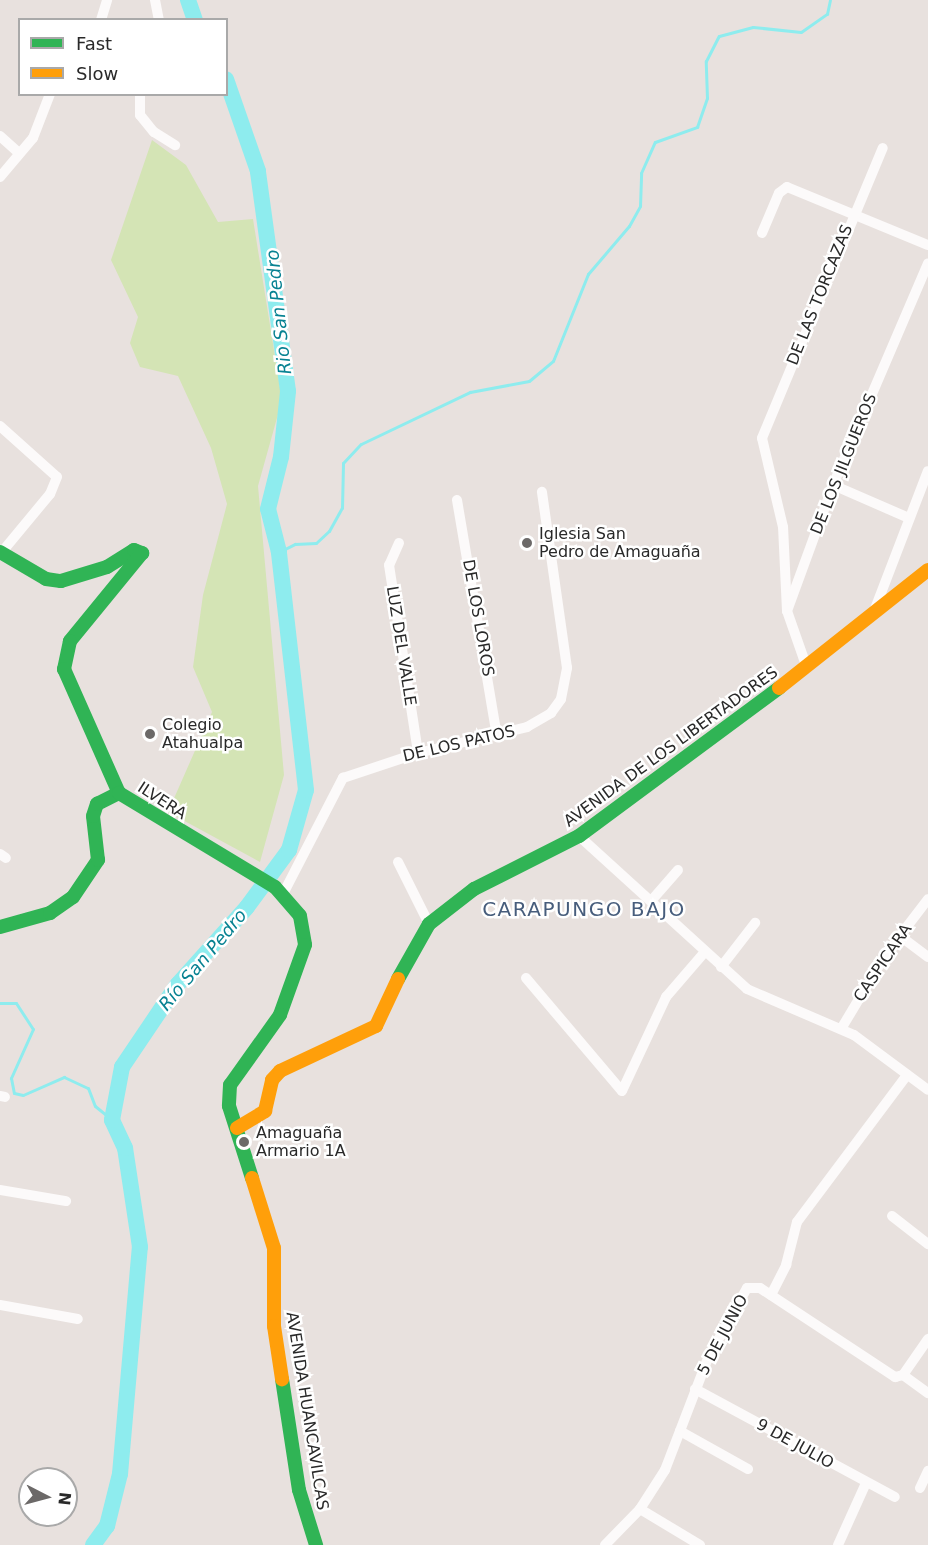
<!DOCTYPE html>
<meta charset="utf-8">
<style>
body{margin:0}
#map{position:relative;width:928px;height:1545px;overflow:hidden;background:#e8e1de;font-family:"DejaVu Sans",sans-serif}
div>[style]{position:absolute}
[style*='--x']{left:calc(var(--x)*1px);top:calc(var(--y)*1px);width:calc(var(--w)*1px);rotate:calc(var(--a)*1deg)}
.green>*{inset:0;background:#d4e4b5}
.stream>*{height:3px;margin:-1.5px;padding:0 1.5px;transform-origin:1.5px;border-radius:1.5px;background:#8eecee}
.river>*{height:16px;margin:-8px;padding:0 8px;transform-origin:8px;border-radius:8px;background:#8eecee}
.street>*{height:10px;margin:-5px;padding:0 5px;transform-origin:5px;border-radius:5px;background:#fcfafa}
.fast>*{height:14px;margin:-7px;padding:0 7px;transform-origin:7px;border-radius:7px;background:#30b455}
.slow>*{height:14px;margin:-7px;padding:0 7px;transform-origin:7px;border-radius:7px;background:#ff9f0a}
.dots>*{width:16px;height:16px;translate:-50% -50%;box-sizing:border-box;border:3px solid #fff;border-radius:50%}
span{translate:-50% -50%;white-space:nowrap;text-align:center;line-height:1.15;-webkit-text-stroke:5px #fff;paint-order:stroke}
.street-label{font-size:16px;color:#292929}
.poi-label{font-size:16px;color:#292929}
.left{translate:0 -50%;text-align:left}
.water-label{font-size:18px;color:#078292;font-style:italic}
.quarter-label{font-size:20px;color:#475d7c;letter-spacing:1.5px}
.legend{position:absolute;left:18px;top:18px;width:210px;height:78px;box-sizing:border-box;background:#fff;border:2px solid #a9a9a9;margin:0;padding:8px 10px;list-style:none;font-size:18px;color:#292929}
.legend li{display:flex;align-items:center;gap:12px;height:30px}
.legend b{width:30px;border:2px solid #a9a9a9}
.north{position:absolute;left:18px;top:1467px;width:60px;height:60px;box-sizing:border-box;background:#fff;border:2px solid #a9a9a9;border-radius:50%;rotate:96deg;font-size:16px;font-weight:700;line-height:24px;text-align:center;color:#292929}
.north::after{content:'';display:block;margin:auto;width:21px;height:27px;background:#6c6968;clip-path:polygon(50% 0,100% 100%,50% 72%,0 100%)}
</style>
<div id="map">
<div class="green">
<i style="clip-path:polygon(152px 140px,186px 165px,218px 222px,253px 219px,282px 400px,258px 486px,284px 775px,260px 862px,168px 812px,212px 712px,193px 667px,203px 595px,227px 504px,211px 448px,178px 376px,140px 367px,130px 343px,138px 317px,111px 260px)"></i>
</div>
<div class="stream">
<i style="--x:279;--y:552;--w:18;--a:-27"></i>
<i style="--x:295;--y:544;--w:21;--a:-3"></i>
<i style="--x:316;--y:543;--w:18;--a:-43"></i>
<i style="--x:329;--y:531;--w:26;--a:-61"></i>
<i style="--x:342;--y:508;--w:45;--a:-88.7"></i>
<i style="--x:343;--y:463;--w:26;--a:-47"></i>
<i style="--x:361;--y:444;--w:121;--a:-25.5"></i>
<i style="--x:470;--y:392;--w:60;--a:-10.6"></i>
<i style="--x:529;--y:381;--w:31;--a:-40"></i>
<i style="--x:553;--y:361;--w:94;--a:-68.1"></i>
<i style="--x:588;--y:274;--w:63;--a:-49.5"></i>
<i style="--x:629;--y:226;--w:23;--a:-61"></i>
<i style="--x:640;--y:206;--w:33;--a:-88"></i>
<i style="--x:641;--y:173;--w:34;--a:-66"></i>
<i style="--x:655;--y:142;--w:45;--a:-19.7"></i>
<i style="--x:697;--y:127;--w:31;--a:-71"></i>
<i style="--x:707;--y:98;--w:37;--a:-92"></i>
<i style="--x:706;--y:61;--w:28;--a:-63"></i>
<i style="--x:719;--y:36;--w:35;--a:-15"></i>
<i style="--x:753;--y:27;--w:48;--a:5.9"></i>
<i style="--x:801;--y:32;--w:32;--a:-35"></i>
<i style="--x:827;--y:14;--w:14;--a:-78"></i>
<i style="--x:0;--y:1003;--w:16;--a:0"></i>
<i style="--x:16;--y:1003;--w:31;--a:57"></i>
<i style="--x:33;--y:1029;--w:54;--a:114.2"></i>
<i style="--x:11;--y:1078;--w:15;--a:79"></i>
<i style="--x:14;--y:1093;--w:9;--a:13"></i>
<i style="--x:23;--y:1095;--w:45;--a:-23.7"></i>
<i style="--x:64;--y:1077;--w:26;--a:25"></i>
<i style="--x:88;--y:1088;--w:19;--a:69"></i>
<i style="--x:95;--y:1106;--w:22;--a:39"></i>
</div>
<div class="river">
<i style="--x:188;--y:0;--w:21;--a:71"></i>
<i style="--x:93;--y:1545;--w:24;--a:-54"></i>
<i style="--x:107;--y:1526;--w:54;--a:-76"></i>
<i style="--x:120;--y:1474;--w:228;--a:-85"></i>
<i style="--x:140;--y:1247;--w:100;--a:-98.6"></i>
<i style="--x:125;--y:1148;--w:31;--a:-115"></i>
<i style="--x:112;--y:1120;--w:54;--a:-79.3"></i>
<i style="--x:122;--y:1067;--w:100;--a:-56"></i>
<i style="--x:178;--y:984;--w:103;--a:-48.1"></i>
<i style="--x:247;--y:907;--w:71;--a:-53.6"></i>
<i style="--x:289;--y:850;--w:62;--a:-74.2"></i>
<i style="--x:306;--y:790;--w:240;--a:-96.5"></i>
<i style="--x:279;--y:552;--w:44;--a:-104.3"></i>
<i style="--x:268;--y:509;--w:54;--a:-76"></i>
<i style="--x:281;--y:457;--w:66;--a:-83.9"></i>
<i style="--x:288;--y:391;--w:222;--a:-97.8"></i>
<i style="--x:258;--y:171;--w:97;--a:-109.2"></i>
</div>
<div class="street">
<i style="--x:155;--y:0;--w:20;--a:79"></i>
<i style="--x:101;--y:20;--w:21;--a:-73"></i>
<i style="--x:140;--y:94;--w:21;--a:90"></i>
<i style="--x:140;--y:115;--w:22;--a:51"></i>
<i style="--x:154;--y:132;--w:25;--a:32"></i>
<i style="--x:0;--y:136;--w:24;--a:42"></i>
<i style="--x:0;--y:177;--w:51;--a:-49.8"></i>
<i style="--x:33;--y:138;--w:47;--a:-68.9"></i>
<i style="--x:762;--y:233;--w:43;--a:-67"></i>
<i style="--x:779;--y:193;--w:10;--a:-37"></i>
<i style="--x:787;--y:187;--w:152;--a:22.4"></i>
<i style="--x:0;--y:426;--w:76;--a:41.8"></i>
<i style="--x:57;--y:477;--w:18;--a:112"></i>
<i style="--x:50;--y:494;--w:77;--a:129.7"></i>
<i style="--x:833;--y:485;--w:83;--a:23.5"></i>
<i style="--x:457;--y:500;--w:240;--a:80.4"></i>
<i style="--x:399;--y:543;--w:24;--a:114"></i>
<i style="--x:389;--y:565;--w:190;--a:81.2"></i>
<i style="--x:787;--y:611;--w:84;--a:-92.7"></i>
<i style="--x:783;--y:527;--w:91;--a:-103.3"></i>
<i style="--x:762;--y:438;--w:314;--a:-67.4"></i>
<i style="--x:873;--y:614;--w:153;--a:-69"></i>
<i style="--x:807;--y:668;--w:60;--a:-109.3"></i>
<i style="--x:787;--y:611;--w:134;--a:-69.9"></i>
<i style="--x:833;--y:485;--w:241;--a:-66.8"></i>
<i style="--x:579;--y:836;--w:227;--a:42.3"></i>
<i style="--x:747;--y:989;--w:116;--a:23.3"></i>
<i style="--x:854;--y:1035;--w:92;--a:36.6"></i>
<i style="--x:0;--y:854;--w:7;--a:34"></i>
<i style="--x:398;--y:862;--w:69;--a:63.4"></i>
<i style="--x:283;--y:894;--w:131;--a:-62.7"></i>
<i style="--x:343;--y:778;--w:79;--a:-18.4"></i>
<i style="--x:418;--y:753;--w:112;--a:-13.4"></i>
<i style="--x:527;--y:727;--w:28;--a:-30"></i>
<i style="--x:551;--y:713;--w:17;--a:-54"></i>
<i style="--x:561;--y:699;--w:32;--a:-79"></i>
<i style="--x:567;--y:668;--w:178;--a:-98.1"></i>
<i style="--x:651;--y:901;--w:41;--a:-48.9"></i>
<i style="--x:900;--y:936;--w:35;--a:37"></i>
<i style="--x:721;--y:967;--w:56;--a:-52.3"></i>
<i style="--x:526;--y:978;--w:148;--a:49.7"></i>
<i style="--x:622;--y:1091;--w:104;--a:-64.9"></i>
<i style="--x:666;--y:997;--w:58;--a:-49.2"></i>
<i style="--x:841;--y:1029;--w:87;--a:-59"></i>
<i style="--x:886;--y:954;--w:69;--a:-52.6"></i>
<i style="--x:0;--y:1096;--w:5;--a:11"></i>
<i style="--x:0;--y:1190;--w:67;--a:9.5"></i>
<i style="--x:892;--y:1216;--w:46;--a:37.9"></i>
<i style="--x:771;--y:1295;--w:34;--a:-63"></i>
<i style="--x:786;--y:1265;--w:44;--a:-75.7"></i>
<i style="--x:797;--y:1222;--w:184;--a:-53.2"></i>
<i style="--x:0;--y:1305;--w:79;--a:10.2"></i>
<i style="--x:903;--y:1375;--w:31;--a:36"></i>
<i style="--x:695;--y:1389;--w:227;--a:28.4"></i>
<i style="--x:680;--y:1431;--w:78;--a:29.2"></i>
<i style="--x:920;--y:1488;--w:19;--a:-65"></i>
<i style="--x:640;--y:1509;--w:70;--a:31"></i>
<i style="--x:605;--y:1545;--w:50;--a:-45.8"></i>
<i style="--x:640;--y:1509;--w:46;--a:-57.3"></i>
<i style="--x:665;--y:1470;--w:120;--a:-69"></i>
<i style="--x:708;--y:1358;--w:80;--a:-60.9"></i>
<i style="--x:747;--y:1288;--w:13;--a:0"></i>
<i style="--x:760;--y:1288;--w:162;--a:33.4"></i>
<i style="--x:895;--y:1377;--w:8;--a:-14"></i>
<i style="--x:903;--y:1375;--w:44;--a:-55.2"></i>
<i style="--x:838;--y:1545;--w:68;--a:-65.7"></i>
</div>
<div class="fast">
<i style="--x:0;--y:552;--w:53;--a:30.4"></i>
<i style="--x:46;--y:579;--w:15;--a:8"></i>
<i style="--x:61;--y:581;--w:48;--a:-16.9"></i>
<i style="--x:107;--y:567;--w:32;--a:-32"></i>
<i style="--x:134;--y:550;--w:9;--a:21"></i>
<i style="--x:142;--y:553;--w:114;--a:129.3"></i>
<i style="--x:70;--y:641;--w:29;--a:102"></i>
<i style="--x:64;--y:669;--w:136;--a:66.1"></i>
<i style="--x:0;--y:927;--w:52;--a:-15.6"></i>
<i style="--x:50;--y:913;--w:28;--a:-35"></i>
<i style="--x:73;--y:897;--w:45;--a:-56"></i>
<i style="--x:98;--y:860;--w:44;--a:-96.5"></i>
<i style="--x:93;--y:816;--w:13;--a:-72"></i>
<i style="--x:97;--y:804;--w:25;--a:-27"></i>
<i style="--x:119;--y:793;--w:182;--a:31.1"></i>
<i style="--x:275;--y:887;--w:38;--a:49"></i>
<i style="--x:300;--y:916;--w:29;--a:80"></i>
<i style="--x:305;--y:945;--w:74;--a:109.7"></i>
<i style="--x:280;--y:1015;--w:86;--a:125.5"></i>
<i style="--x:230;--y:1085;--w:21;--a:93"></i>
<i style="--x:229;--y:1106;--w:76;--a:72.3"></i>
<i style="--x:398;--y:979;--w:63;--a:-60.6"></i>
<i style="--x:429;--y:924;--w:57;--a:-37.9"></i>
<i style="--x:474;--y:889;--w:118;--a:-26.8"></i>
<i style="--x:579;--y:836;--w:249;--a:-36.5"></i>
<i style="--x:282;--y:1379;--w:112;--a:81.3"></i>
<i style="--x:299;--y:1490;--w:58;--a:72.8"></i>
</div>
<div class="slow">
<i style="--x:779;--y:688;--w:190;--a:-38.4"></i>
<i style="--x:237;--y:1128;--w:33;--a:-31"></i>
<i style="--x:265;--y:1111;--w:32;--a:-77"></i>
<i style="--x:272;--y:1080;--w:12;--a:-48"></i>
<i style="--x:280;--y:1071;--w:106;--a:-25.1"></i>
<i style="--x:376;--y:1026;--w:52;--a:-64.9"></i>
<i style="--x:252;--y:1178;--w:73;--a:72.6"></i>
<i style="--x:274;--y:1248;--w:78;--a:90"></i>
<i style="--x:274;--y:1326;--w:54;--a:81.4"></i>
</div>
<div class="dots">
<i style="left:527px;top:543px;background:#6c6968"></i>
<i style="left:150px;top:734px;background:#6c6968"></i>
<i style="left:244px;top:1142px;background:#6c6968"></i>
</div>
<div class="street-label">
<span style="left:820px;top:295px;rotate:-68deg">DE LAS TORCAZAS</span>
<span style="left:844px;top:464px;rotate:-68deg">DE LOS JILGUEROS</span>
<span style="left:478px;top:618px;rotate:80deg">DE LOS LOROS</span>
<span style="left:401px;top:646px;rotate:81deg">LUZ DEL VALLE</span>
<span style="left:459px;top:744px;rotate:-13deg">DE LOS PATOS</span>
<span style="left:671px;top:747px;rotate:-36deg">AVENIDA DE LOS LIBERTADORES</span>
<span style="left:162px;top:801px;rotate:33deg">ILVERA</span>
<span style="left:883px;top:963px;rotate:-56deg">CASPICARA</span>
<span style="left:723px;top:1335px;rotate:-62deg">5 DE JUNIO</span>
<span style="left:307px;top:1411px;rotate:81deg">AVENIDA HUANCAVILCAS</span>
<span style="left:795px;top:1444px;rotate:29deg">9 DE JULIO</span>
</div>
<div class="poi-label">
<span class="left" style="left:539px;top:543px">Iglesia San<br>Pedro de Amaguaña</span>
<span class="left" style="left:162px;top:734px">Colegio<br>Atahualpa</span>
<span class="left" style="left:256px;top:1142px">Amaguaña<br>Armario 1A</span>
</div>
<div class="water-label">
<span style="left:279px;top:312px;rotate:-96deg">Rio San Pedro</span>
<span style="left:203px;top:960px;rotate:-50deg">Río San Pedro</span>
</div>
<div class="quarter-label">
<span style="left:584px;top:909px">CARAPUNGO BAJO</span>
</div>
<ul class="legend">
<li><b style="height:8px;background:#30b455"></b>Fast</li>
<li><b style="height:8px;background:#ff9f0a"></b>Slow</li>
</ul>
<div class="north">N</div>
</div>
